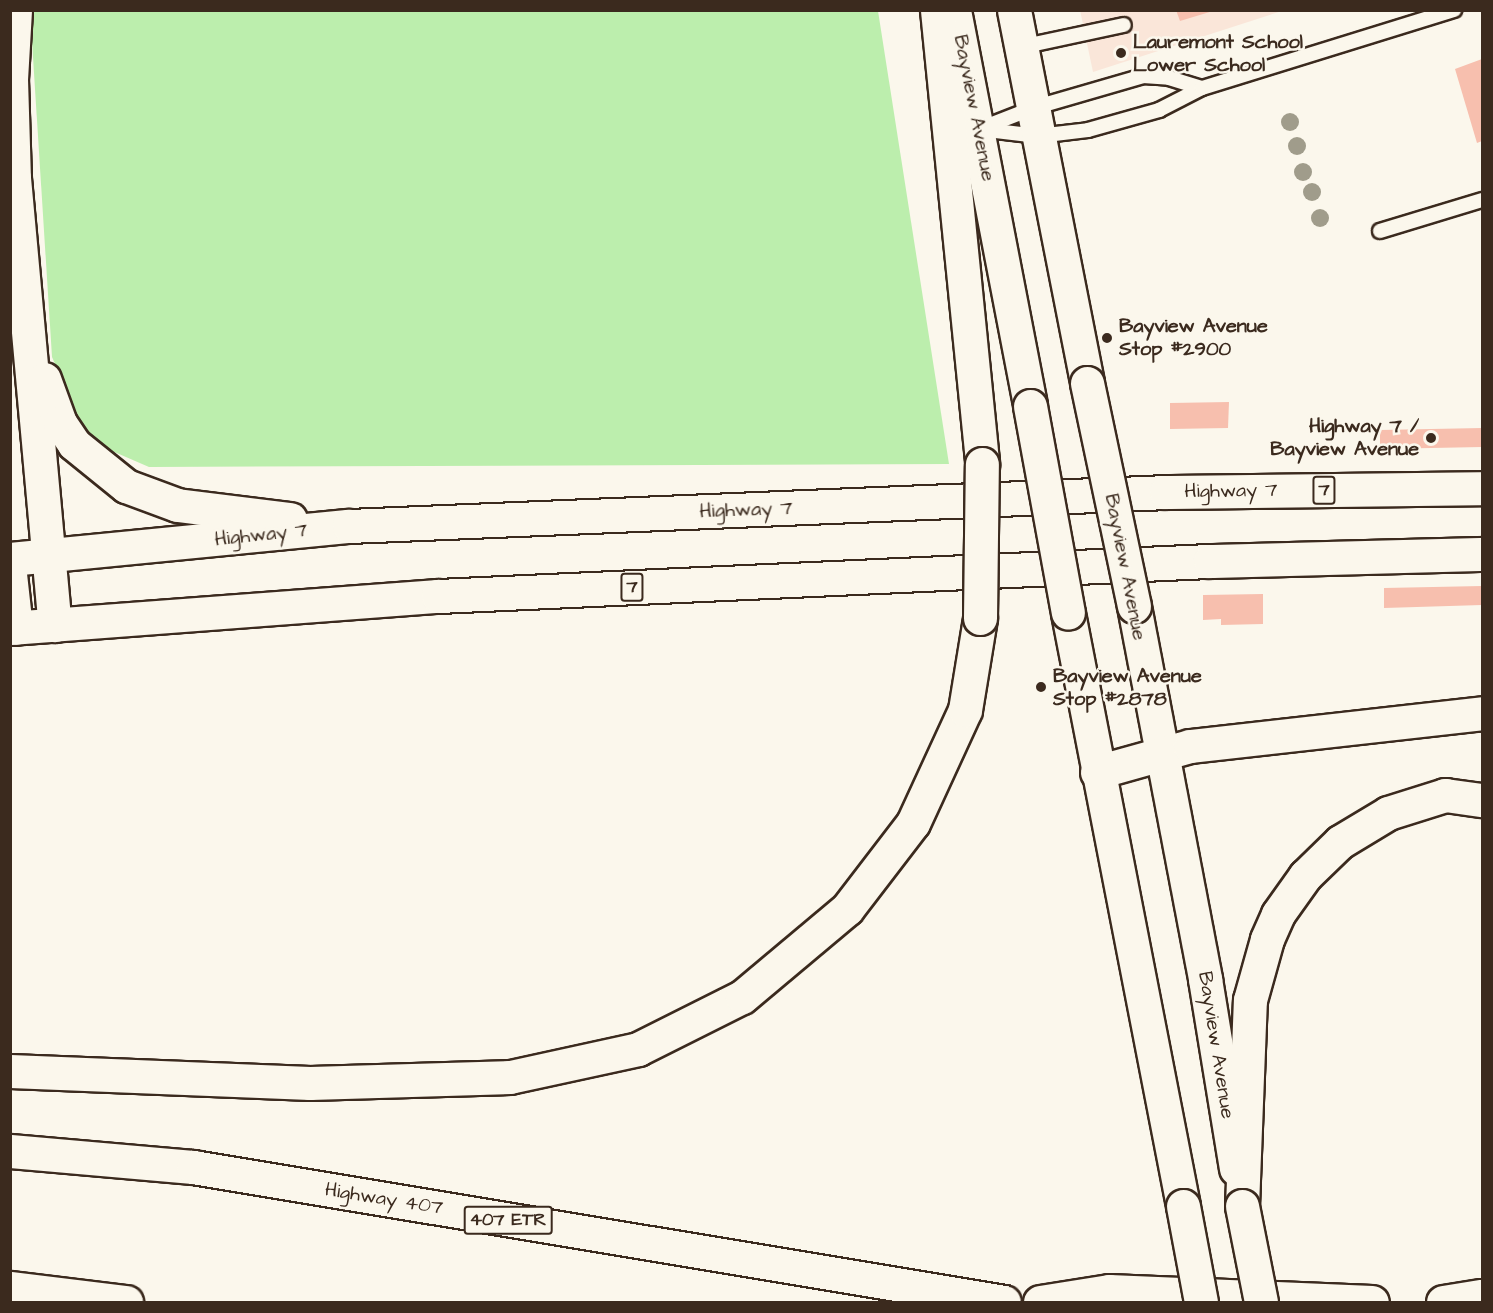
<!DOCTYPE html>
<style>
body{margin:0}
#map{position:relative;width:1493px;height:1313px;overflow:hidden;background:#fbf7ec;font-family:"Architects Daughter",sans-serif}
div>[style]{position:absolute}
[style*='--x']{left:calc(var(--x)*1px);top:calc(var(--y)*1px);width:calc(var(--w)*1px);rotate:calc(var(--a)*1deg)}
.built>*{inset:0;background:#fae6d9}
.green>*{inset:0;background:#bceead}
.building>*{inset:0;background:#f7bfae}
.roads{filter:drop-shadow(2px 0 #3b2a1e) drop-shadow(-2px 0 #3b2a1e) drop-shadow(0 2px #3b2a1e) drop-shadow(0 -2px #3b2a1e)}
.lane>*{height:14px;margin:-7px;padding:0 7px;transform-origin:7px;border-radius:7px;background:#fbf7ec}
.secondary>*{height:33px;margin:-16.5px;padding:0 16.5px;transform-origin:16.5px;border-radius:16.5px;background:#fbf7ec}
.primary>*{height:33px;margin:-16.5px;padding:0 16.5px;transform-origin:16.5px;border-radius:16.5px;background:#fbf7ec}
.highway>*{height:33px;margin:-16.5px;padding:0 16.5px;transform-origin:16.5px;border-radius:16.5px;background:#fbf7ec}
.bridges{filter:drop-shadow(2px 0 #3b2a1e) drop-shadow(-2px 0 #3b2a1e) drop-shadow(0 2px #3b2a1e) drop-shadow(0 -2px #3b2a1e)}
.secondary-bridge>*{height:33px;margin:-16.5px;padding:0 16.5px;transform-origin:16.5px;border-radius:16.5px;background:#fbf7ec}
.highway-bridge>*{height:33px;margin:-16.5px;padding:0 16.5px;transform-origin:16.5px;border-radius:16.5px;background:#fbf7ec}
.trees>*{width:18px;height:18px;margin:-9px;border-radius:50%;background:#a09c8b}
.dots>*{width:16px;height:16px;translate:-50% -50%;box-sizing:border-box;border:3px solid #fbf7ec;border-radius:50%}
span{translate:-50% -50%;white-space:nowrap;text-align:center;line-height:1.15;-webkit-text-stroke:5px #fbf7ec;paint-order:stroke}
.shield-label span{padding:2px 4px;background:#fbf7ec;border:2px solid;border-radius:4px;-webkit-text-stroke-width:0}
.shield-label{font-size:18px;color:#3b2a1e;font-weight:700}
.poi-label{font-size:20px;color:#3b2a1e;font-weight:700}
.left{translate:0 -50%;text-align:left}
.right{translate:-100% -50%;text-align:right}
.street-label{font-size:20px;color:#3b2a1e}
.frame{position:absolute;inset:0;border:12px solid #3b2a1e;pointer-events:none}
</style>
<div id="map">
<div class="built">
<i style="clip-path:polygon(1080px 10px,1282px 11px,1093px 72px)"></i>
</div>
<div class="green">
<i style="clip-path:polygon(30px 10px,878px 11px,949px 464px,149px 467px,89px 441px,52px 357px)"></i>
</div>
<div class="building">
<i style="clip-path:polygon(1176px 10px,1213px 10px,1213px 11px,1180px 21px)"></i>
<i style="clip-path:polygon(1482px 59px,1482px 141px,1477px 143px,1455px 69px)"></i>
<i style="clip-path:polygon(1229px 402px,1228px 428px,1170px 429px,1170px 403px)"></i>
<i style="clip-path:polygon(1482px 428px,1482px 447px,1380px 449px,1380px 430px)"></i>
<i style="clip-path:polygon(1482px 586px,1482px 605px,1384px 608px,1384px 588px)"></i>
<i style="clip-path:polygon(1263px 594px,1263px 624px,1221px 625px,1221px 619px,1203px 620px,1203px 595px)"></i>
</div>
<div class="roads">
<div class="lane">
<i style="--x:1021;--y:47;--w:105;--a:-12.1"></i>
<i style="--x:982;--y:128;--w:55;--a:-21.4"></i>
<i style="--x:1033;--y:108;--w:115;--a:-16.2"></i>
<i style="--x:1143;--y:76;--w:26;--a:4"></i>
<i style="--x:1169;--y:78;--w:34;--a:17"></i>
<i style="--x:979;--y:129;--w:59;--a:6.8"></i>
<i style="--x:1038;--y:136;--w:50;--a:-6.8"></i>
<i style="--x:1088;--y:130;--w:74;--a:-15.7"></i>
<i style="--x:1159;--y:110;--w:48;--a:-27.1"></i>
<i style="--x:1202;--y:88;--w:264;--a:-17.2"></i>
<i style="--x:1380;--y:231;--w:107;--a:-16.9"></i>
</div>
<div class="secondary">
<i style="--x:954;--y:10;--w:403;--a:79.1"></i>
<i style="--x:1014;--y:10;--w:380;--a:78.9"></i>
<i style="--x:1134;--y:606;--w:380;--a:79.2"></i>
<i style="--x:1205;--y:979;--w:192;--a:80.7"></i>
<i style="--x:1068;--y:613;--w:604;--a:79.02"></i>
</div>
<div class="primary">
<i style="--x:15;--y:10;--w:69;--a:93.3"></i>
<i style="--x:11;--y:79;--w:99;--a:88.3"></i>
<i style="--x:14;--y:178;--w:449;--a:84.8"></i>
<i style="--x:44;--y:379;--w:47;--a:70"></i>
<i style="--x:60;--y:423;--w:25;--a:56"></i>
<i style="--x:74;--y:444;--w:67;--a:38.9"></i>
<i style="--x:126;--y:486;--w:54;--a:20.4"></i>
<i style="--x:177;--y:505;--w:114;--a:7.1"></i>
<i style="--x:10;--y:559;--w:341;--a:-5.6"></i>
<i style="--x:349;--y:526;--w:818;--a:-2.38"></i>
<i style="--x:1166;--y:492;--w:316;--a:-0.7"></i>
<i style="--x:10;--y:574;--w:54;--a:83.7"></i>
<i style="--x:10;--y:628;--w:429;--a:-4.3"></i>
<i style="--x:438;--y:596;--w:773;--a:-2.6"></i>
<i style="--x:1210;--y:561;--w:272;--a:-1.5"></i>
</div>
<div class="highway">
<i style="--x:937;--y:10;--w:456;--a:84.3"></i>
<i style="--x:1097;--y:772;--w:97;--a:-15.6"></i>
<i style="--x:1190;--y:746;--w:294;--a:-6.4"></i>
<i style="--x:10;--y:1071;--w:300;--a:2.3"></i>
<i style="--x:310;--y:1083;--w:200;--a:-1.7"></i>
<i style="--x:510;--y:1077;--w:131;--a:-12.3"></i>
<i style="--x:638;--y:1049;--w:116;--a:-26.6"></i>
<i style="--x:742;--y:997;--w:137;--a:-40"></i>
<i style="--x:847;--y:909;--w:108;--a:-52.5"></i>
<i style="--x:913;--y:823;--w:124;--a:-65.3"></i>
<i style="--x:965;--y:710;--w:93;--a:-80.7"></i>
<i style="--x:10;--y:1151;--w:184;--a:5"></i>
<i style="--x:193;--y:1167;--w:822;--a:9.45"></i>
<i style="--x:1242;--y:1206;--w:206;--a:-87.8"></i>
<i style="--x:1250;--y:1000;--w:63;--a:-74.4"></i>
<i style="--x:1267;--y:939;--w:27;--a:-66"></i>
<i style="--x:1278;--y:914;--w:47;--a:-54.6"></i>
<i style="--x:1305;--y:876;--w:49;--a:-44.2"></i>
<i style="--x:1340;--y:842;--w:56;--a:-31.1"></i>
<i style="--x:1388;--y:813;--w:60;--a:-17.5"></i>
<i style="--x:1445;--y:795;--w:37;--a:8"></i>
<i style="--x:10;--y:1288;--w:117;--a:6.9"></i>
<i style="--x:1040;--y:1302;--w:70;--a:-9.1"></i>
<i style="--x:1109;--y:1291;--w:263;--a:2.4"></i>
<i style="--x:1443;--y:1302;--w:39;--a:-9"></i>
</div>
</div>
<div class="bridges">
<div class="secondary-bridge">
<i style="--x:1087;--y:383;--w:228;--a:78.1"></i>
<i style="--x:1030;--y:406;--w:210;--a:79.6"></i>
<i style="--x:1183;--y:1206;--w:98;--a:79.4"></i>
<i style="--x:1242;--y:1206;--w:98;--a:78.8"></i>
</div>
<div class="highway-bridge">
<i style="--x:980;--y:618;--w:154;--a:-89.3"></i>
</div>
</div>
<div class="trees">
<i style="left:1290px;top:122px"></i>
<i style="left:1297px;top:146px"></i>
<i style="left:1303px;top:172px"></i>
<i style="left:1312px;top:192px"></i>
<i style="left:1320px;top:218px"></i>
</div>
<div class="dots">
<i style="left:1121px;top:53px;background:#3b2a1e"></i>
<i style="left:1107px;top:338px;background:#3b2a1e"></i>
<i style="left:1431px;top:438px;background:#3b2a1e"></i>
<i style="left:1041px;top:687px;background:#3b2a1e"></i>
</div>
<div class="shield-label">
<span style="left:1324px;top:490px">7</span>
<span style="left:632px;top:587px">7</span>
<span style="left:508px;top:1220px">407 ETR</span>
</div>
<div class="poi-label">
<span class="left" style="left:1133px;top:54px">Lauremont School<br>Lower School</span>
<span class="left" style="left:1119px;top:338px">Bayview Avenue<br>Stop #2900</span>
<span class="right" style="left:1419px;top:438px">Highway 7 /<br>Bayview Avenue</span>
<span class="left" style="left:1053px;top:688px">Bayview Avenue<br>Stop #2878</span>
</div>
<div class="street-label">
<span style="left:974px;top:108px;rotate:79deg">Bayview Avenue</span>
<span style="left:1231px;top:491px;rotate:-1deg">Highway 7</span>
<span style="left:746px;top:510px;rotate:-2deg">Highway 7</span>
<span style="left:261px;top:535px;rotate:-6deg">Highway 7</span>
<span style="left:1125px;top:567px;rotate:79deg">Bayview Avenue</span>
<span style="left:1216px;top:1045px;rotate:81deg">Bayview Avenue</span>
<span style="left:384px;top:1199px;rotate:9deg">Highway 407</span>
</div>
<div class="frame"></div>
</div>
